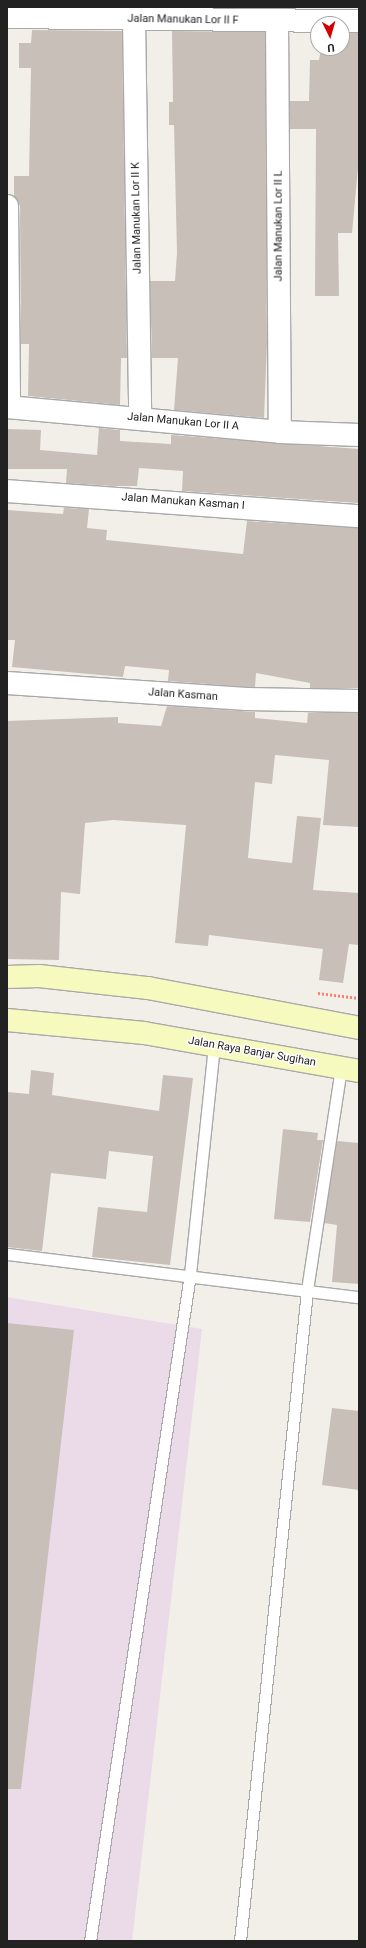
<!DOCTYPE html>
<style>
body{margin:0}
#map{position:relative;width:366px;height:1948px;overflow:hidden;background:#f2efe9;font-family:Roboto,sans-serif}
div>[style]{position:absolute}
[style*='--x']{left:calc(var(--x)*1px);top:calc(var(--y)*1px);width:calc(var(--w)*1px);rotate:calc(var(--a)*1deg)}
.industrial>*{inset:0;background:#ebdbe8}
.building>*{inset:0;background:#c7bfb8}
.path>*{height:2.5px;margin-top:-1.25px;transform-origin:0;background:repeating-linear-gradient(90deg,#fa8072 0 2px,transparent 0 4px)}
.roads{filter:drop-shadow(1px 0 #a9a9a9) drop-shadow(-1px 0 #a9a9a9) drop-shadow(0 1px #a9a9a9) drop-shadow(0 -1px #a9a9a9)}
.service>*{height:11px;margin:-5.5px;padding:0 5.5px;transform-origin:5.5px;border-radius:5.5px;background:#fff}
.minor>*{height:22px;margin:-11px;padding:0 11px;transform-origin:11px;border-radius:11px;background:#fff}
.secondary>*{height:22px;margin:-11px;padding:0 11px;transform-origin:11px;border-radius:11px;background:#f7fabf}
span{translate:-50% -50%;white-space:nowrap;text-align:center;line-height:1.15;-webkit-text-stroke:3px #fff;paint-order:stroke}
.street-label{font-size:11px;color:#222}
.frame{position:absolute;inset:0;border:8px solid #222;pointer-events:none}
.north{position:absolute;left:310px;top:16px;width:40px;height:40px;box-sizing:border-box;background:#fff;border:1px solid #a7a7a7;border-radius:50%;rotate:175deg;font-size:11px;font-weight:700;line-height:16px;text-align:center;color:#222}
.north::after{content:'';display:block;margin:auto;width:14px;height:18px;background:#d40000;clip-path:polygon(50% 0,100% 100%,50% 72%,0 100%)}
</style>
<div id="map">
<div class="industrial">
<i style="clip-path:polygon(7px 1297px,202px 1329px,132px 1941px,7px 1941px)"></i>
</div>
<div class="building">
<i style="clip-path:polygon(32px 30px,122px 31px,127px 358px,121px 358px,120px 405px,28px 396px,29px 344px,21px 344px,20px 206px,14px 196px,14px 176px,29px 176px,31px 68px,19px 68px,19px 43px,31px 43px)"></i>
<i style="clip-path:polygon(172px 31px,265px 32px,267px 343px,264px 418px,174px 410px,178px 358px,152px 358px,150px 281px,175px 281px,177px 253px,174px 125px,169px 125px,169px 102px,173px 102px)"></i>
<i style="clip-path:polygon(342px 33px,359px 33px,359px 157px,352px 233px,338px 233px,339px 296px,315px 296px,316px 129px,290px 129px,290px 101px,309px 101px,310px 60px,319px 60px,321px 48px,342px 48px)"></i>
<i style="clip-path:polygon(99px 428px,120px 430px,120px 441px,171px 444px,171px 435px,359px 449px,359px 503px,182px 491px,183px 471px,139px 468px,137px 486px,113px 486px,66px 483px,67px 469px,7px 469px,7px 429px,41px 430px,40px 450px,97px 455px)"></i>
<i style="clip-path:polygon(64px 508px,89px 509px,87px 528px,107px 530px,106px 540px,243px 554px,247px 521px,359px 528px,359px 688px,310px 688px,310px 683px,256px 673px,255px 687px,247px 687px,168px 681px,169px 670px,125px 666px,123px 677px,12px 667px,15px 640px,7px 640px,7px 510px,63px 514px)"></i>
<i style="clip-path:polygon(167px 706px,255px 712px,255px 718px,307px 723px,308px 713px,359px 713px,359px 827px,323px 825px,329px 760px,275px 755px,272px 784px,255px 782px,248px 858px,292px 863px,297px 816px,321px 818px,313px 890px,359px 893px,359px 945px,349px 944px,343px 983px,319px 980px,323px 949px,209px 935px,208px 946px,175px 943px,186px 825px,113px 820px,85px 823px,80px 894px,61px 892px,59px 960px,7px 959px,7px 721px,118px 717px,118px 723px,161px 726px)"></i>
<i style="clip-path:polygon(31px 1070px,54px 1073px,52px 1095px,159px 1111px,163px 1075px,193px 1078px,170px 1265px,92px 1257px,98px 1207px,147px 1212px,153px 1156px,109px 1151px,106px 1179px,51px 1173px,42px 1251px,7px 1247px,7px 1092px,29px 1094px)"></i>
<i style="clip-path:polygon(283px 1129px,318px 1133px,317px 1140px,323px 1140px,310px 1222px,274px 1219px)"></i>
<i style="clip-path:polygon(337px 1141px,359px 1143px,359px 1284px,332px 1282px,337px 1225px,324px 1223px)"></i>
<i style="clip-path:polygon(7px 1323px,74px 1330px,21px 1789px,7px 1789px)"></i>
<i style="clip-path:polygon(332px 1408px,359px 1411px,359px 1490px,322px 1485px)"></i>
</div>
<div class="path">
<i style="--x:318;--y:993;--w:41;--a:7"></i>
</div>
<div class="roads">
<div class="service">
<i style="--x:7;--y:1254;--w:355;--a:7"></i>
<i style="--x:90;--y:1941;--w:674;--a:-81.47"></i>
<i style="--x:190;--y:1274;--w:230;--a:-84"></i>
<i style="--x:240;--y:1941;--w:654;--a:-84.12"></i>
<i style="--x:307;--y:1290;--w:226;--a:-81.3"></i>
</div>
<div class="minor">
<i style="--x:7;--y:17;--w:352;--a:0.7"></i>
<i style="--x:134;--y:19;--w:399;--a:89.1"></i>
<i style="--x:277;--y:21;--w:411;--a:89.6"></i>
<i style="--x:7;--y:206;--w:201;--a:89.4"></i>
<i style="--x:7;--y:407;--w:274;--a:5.2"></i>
<i style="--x:280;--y:432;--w:79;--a:2.2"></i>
<i style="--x:7;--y:491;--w:353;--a:4.1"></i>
<i style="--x:7;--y:683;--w:240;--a:3.8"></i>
<i style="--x:246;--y:699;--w:113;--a:1"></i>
</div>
<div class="secondary">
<i style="--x:7;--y:977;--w:32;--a:-2"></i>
<i style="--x:39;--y:976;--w:110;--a:6.3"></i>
<i style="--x:148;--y:988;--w:215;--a:10.7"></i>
<i style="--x:7;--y:1020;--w:138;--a:5.4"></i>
<i style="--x:144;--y:1033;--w:218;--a:10"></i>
</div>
</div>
<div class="street-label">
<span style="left:183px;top:20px;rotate:1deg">Jalan Manukan Lor II F</span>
<span style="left:137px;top:218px;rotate:-91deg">Jalan Manukan Lor II K</span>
<span style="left:279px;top:226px;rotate:-90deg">Jalan Manukan Lor II L</span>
<span style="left:183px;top:422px;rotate:5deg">Jalan Manukan Lor II A</span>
<span style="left:183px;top:502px;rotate:4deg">Jalan Manukan Kasman I</span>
<span style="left:183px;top:695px;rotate:4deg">Jalan Kasman</span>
<span style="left:252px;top:1052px;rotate:10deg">Jalan Raya Banjar Sugihan</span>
</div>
<div class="frame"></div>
<div class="north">U</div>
</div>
